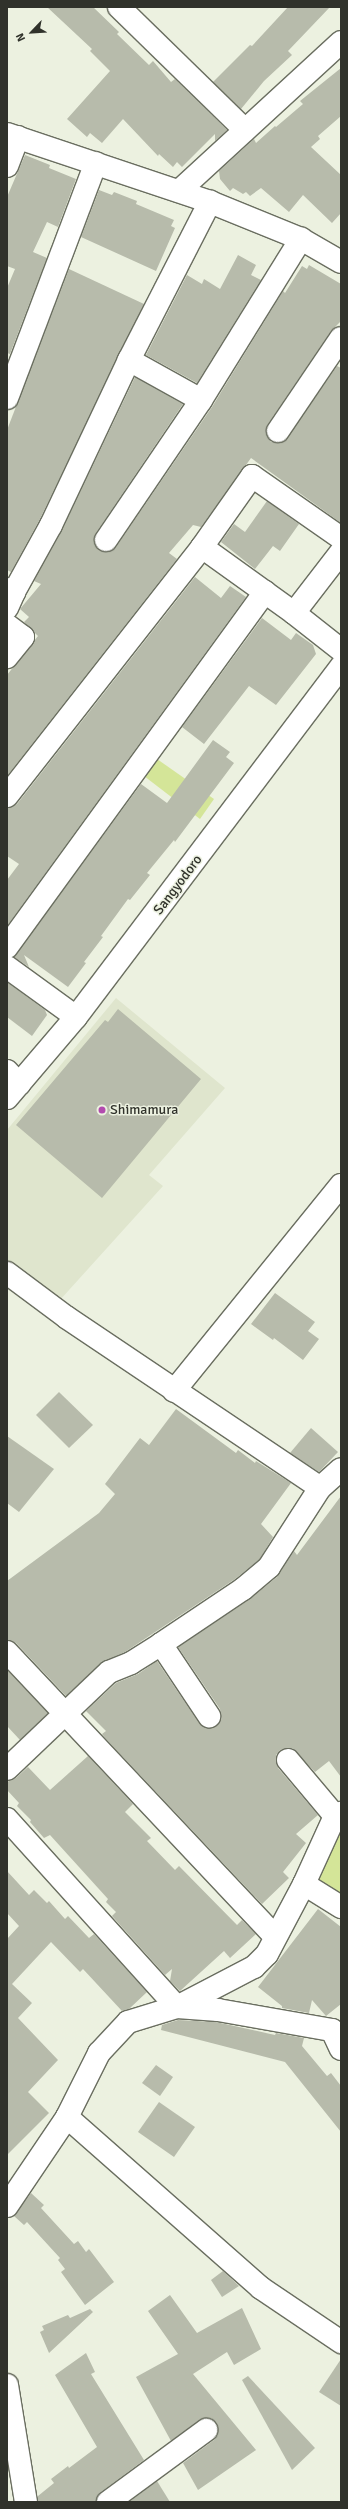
<!DOCTYPE html>
<style>
body{margin:0}
#map{position:relative;width:348px;height:2509px;overflow:hidden;background:#ecf1e0;font-family:Signika,sans-serif}
div>[style]{position:absolute}
[style*='--x']{left:calc(var(--x)*1px);top:calc(var(--y)*1px);width:calc(var(--w)*1px);rotate:calc(var(--a)*1deg)}
.built>*{inset:0;background:#dfe5cd}
.green>*{inset:0;background:#d4e598}
.building>*{inset:0;background:#b7bbab}
.roads{filter:drop-shadow(1px 0 #6a6e60) drop-shadow(-1px 0 #6a6e60) drop-shadow(0 1px #6a6e60) drop-shadow(0 -1px #6a6e60)}
.minor>*{height:22px;margin:-11px;padding:0 11px;transform-origin:11px;border-radius:11px;background:#fff}
.dots>*{width:11px;height:11px;translate:-50% -50%;box-sizing:border-box;border:2px solid #ecf1e0;border-radius:50%}
span{translate:-50% -50%;white-space:nowrap;text-align:center;line-height:1.15;-webkit-text-stroke:3px #ecf1e0;paint-order:stroke}
.street-label{font-size:14px;color:#30322b}
.poi-label{font-size:14px;color:#30322b}
.left{translate:0 -50%;text-align:left}
.frame{position:absolute;inset:0;border:8px solid #30322b;pointer-events:none}
.north{position:absolute;left:12px;top:12px;width:40px;height:40px;-webkit-text-stroke:3px #ecf1e0;paint-order:stroke;rotate:245deg;font-size:11px;font-weight:700;line-height:16px;text-align:center;color:#30322b}
.north::after{content:'';display:block;margin:auto;width:14px;height:18px;background:#30322b;clip-path:polygon(50% 0,100% 100%,50% 72%,0 100%)}
</style>
<div id="map">
<div class="built">
<i style="clip-path:polygon(116px 998px,225px 1088px,149px 1175px,163px 1186px,60px 1300px,7px 1260px,7px 1130px)"></i>
</div>
<div class="green">
<i style="clip-path:polygon(157px 759px,214px 799px,200px 819px,144px 776px)"></i>
<i style="clip-path:polygon(341px 1824px,341px 1899px,310px 1883px)"></i>
</div>
<div class="building">
<i style="clip-path:polygon(47px 7px,93px 7px,119px 32px,117px 34px,149px 65px,153px 61px,171px 82px,175px 79px,227px 130px,215px 141px,215px 134px,182px 167px,177px 162px,173px 167px,159px 154px,158px 156px,123px 119px,102px 143px,90px 133px,87px 137px,67px 119px,110px 71px,90px 51px,92px 49px)"></i>
<i style="clip-path:polygon(288px 7px,330px 7px,288px 51px,292px 55px,264px 81px,241px 109px,213px 82px,250px 45px,252px 46px)"></i>
<i style="clip-path:polygon(341px 68px,341px 116px,318px 136px,320px 139px,311px 147px,341px 175px,341px 213px,332px 223px,303px 195px,289px 212px,261px 188px,250px 196px,246px 192px,243px 194px,233px 188px,230px 191px,220px 179px,219px 171px,254px 139px,256px 143px,275px 126px,276px 127px,303px 104px,300px 101px)"></i>
<i style="clip-path:polygon(25px 155px,50px 165px,49px 168px,76px 179px,58px 227px,47px 222px,33px 252px,47px 258px,10px 354px,7px 353px,7px 288px,15px 269px,7px 266px,7px 197px)"></i>
<i style="clip-path:polygon(99px 190px,112px 195px,114px 192px,137px 201px,136px 204px,174px 220px,171px 226px,175px 228px,156px 271px,81px 237px)"></i>
<i style="clip-path:polygon(238px 255px,256px 265px,251px 275px,261px 280px,197px 383px,146px 355px,187px 275px,202px 284px,204px 279px,220px 289px)"></i>
<i style="clip-path:polygon(309px 265px,341px 284px,341px 321px,331px 331px,268px 424px,266px 430px,271px 442px,284px 442px,337px 366px,341px 368px,341px 523px,251px 458px,201px 527px,193px 525px,169px 553px,177px 559px,7px 776px,7px 675px,38px 636px,24px 622px,29px 617px,20px 609px,41px 584px,34px 581px,62px 530px,135px 377px,183px 404px,96px 533px,95px 545px,105px 552px,116px 547px,212px 407px,283px 291px,285px 293px,302px 266px,307px 269px)"></i>
<i style="clip-path:polygon(69px 269px,144px 304px,40px 519px,11px 572px,7px 570px,7px 430px)"></i>
<i style="clip-path:polygon(267px 501px,299px 524px,280px 551px,273px 546px,255px 569px,221px 542px,234px 524px,245px 532px)"></i>
<i style="clip-path:polygon(195px 577px,221px 598px,230px 586px,246px 597px,7px 926px,7px 880px,19px 864px,7px 856px,7px 808px,17px 804px)"></i>
<i style="clip-path:polygon(262px 618px,291px 640px,296px 633px,313px 645px,316px 654px,276px 705px,249px 686px,204px 744px,182px 727px)"></i>
<i style="clip-path:polygon(213px 740px,230px 752px,226px 757px,234px 763px,175px 842px,174px 840px,147px 873px,150px 875px,130px 900px,128px 899px,101px 936px,103px 937px,84px 962px,86px 963px,68px 987px,24px 955px,29px 967px,14px 957px,141px 784px,167px 803px)"></i>
<i style="clip-path:polygon(7px 982px,45px 1010px,47px 1015px,32px 1036px,7px 1017px)"></i>
<i style="clip-path:polygon(118px 1009px,201px 1079px,102px 1198px,16px 1125px,105px 1020px,108px 1022px)"></i>
<i style="clip-path:polygon(275px 1293px,315px 1322px,308px 1331px,319px 1339px,303px 1360px,274px 1338px,273px 1340px,251px 1324px)"></i>
<i style="clip-path:polygon(59px 1392px,93px 1425px,69px 1448px,36px 1415px)"></i>
<i style="clip-path:polygon(176px 1409px,236px 1453px,238px 1450px,255px 1463px,256px 1461px,291px 1483px,261px 1524px,273px 1537px,260px 1559px,235px 1579px,125px 1652px,101px 1663px,66px 1696px,16px 1643px,7px 1640px,7px 1581px,99px 1513px,115px 1494px,105px 1484px,140px 1438px,149px 1445px)"></i>
<i style="clip-path:polygon(311px 1428px,338px 1452px,319px 1472px,290px 1453px)"></i>
<i style="clip-path:polygon(7px 1436px,54px 1469px,19px 1512px,7px 1503px)"></i>
<i style="clip-path:polygon(341px 1496px,341px 1777px,329px 1761px,315px 1772px,292px 1748px,280px 1750px,276px 1755px,278px 1768px,318px 1815px,296px 1834px,306px 1843px,283px 1872px,289px 1878px,262px 1904px,106px 1739px,102px 1734px,106px 1731px,86px 1711px,116px 1683px,138px 1674px,157px 1661px,199px 1723px,209px 1728px,216px 1726px,221px 1716px,220px 1709px,178px 1647px,250px 1599px,277px 1577px,294px 1551px,297px 1555px)"></i>
<i style="clip-path:polygon(7px 1670px,48px 1713px,20px 1740px,7px 1726px)"></i>
<i style="clip-path:polygon(88px 1756px,133px 1804px,125px 1812px,151px 1838px,147px 1841px,175px 1870px,179px 1866px,237px 1925px,242px 1920px,256px 1934px,230px 1958px,224px 1951px,180px 1991px,170px 1981px,172px 1969px,165px 1975px,112px 1916px,116px 1912px,106px 1902px,108px 1899px,50px 1835px,44px 1838px,30px 1822px,31px 1820px,17px 1806px,19px 1803px,7px 1790px,7px 1782px,16px 1778px,28px 1767px,50px 1790px)"></i>
<i style="clip-path:polygon(7px 1871px,29px 1895px,34px 1890px,47px 1903px,49px 1901px,65px 1919px,68px 1916px,89px 1938px,94px 1934px,147px 1992px,129px 2009px,122px 2011px,83px 1969px,80px 1972px,51px 1942px,12px 1984px,32px 2003px,18px 2018px,58px 2060px,28px 2092px,49px 2113px,7px 2155px,7px 1939px,19px 1926px,7px 1913px)"></i>
<i style="clip-path:polygon(318px 1909px,341px 1927px,341px 2004px,326px 2016px,312px 2000px,309px 2013px,282px 2008px,282px 2006px,258px 1987px)"></i>
<i style="clip-path:polygon(178px 2020px,216px 2022px,275px 2035px,276px 2033px,304px 2038px,302px 2046px,327px 2076px,331px 2073px,341px 2086px,341px 2132px,285px 2062px,161px 2030px,162px 2025px)"></i>
<i style="clip-path:polygon(156px 2065px,173px 2077px,160px 2096px,142px 2083px)"></i>
<i style="clip-path:polygon(159px 2102px,195px 2127px,174px 2157px,138px 2132px)"></i>
<i style="clip-path:polygon(31px 2193px,44px 2205px,41px 2208px,74px 2244px,78px 2241px,86px 2252px,89px 2249px,114px 2282px,85px 2305px,61px 2272px,65px 2269px,58px 2260px,60px 2258px,27px 2222px,24px 2225px,14px 2216px)"></i>
<i style="clip-path:polygon(223px 2271px,239px 2286px,222px 2297px,211px 2280px)"></i>
<i style="clip-path:polygon(170px 2295px,197px 2333px,242px 2308px,261px 2349px,234px 2365px,227px 2352px,193px 2374px,256px 2450px,198px 2490px,183px 2463px,214px 2440px,218px 2435px,216px 2423px,211px 2418px,204px 2418px,171px 2441px,136px 2377px,178px 2354px,148px 2311px)"></i>
<i style="clip-path:polygon(90px 2309px,93px 2312px,49px 2353px,40px 2332px,44px 2330px,42px 2326px,68px 2315px,70px 2318px)"></i>
<i style="clip-path:polygon(86px 2353px,95px 2372px,91px 2374px,144px 2460px,101px 2492px,96px 2502px,38px 2502px,38px 2496px,54px 2483px,51px 2479px,68px 2466px,69px 2468px,97px 2447px,55px 2375px)"></i>
<i style="clip-path:polygon(341px 2359px,341px 2406px,319px 2392px)"></i>
<i style="clip-path:polygon(248px 2376px,315px 2448px,292px 2470px,242px 2380px)"></i>
<i style="clip-path:polygon(157px 2481px,170px 2502px,129px 2502px)"></i>
</div>
<div class="roads">
<div class="minor">
<i style="--x:119;--y:7;--w:176;--a:44.3"></i>
<i style="--x:7;--y:134;--w:214;--a:18.5"></i>
<i style="--x:210;--y:202;--w:98;--a:22.1"></i>
<i style="--x:301;--y:239;--w:46;--a:29.9"></i>
<i style="--x:7;--y:166;--w:31;--a:-69"></i>
<i style="--x:179;--y:191;--w:220;--a:-42.6"></i>
<i style="--x:129;--y:360;--w:82;--a:29.1"></i>
<i style="--x:7;--y:398;--w:251;--a:-69.3"></i>
<i style="--x:278;--y:431;--w:112;--a:-55.9"></i>
<i style="--x:106;--y:540;--w:169;--a:-55.8"></i>
<i style="--x:201;--y:400;--w:190;--a:-58.2"></i>
<i style="--x:202;--y:547;--w:113;--a:35.7"></i>
<i style="--x:294;--y:613;--w:60;--a:38.2"></i>
<i style="--x:7;--y:589;--w:8;--a:23"></i>
<i style="--x:14;--y:592;--w:77;--a:-61.1"></i>
<i style="--x:51;--y:525;--w:183;--a:-64.7"></i>
<i style="--x:129;--y:360;--w:178;--a:-62.9"></i>
<i style="--x:7;--y:608;--w:17;--a:-66"></i>
<i style="--x:294;--y:613;--w:77;--a:-52.4"></i>
<i style="--x:7;--y:625;--w:20;--a:37"></i>
<i style="--x:23;--y:637;--w:26;--a:129"></i>
<i style="--x:7;--y:796;--w:316;--a:-51.9"></i>
<i style="--x:202;--y:547;--w:87;--a:-54.8"></i>
<i style="--x:252;--y:476;--w:108;--a:34.9"></i>
<i style="--x:7;--y:947;--w:439;--a:-54"></i>
<i style="--x:7;--y:967;--w:85;--a:35.9"></i>
<i style="--x:7;--y:1071;--w:18;--a:47"></i>
<i style="--x:7;--y:1098;--w:106;--a:-49.6"></i>
<i style="--x:76;--y:1017;--w:440;--a:-52.9"></i>
<i style="--x:7;--y:1273;--w:74;--a:36.7"></i>
<i style="--x:66;--y:1317;--w:306;--a:33.9"></i>
<i style="--x:174;--y:1391;--w:265;--a:-51"></i>
<i style="--x:161;--y:1644;--w:87;--a:56.3"></i>
<i style="--x:7;--y:1652;--w:390;--a:46.7"></i>
<i style="--x:288;--y:1760;--w:73;--a:50"></i>
<i style="--x:7;--y:1769;--w:141;--a:-43.6"></i>
<i style="--x:109;--y:1672;--w:24;--a:-22"></i>
<i style="--x:131;--y:1663;--w:36;--a:-32"></i>
<i style="--x:161;--y:1644;--w:99;--a:-33.9"></i>
<i style="--x:243;--y:1589;--w:34;--a:-40"></i>
<i style="--x:269;--y:1567;--w:94;--a:-57.2"></i>
<i style="--x:320;--y:1488;--w:28;--a:-42"></i>
<i style="--x:7;--y:1819;--w:253;--a:47.9"></i>
<i style="--x:177;--y:2007;--w:41;--a:4.2"></i>
<i style="--x:218;--y:2010;--w:116;--a:10"></i>
<i style="--x:304;--y:1884;--w:44;--a:31.9"></i>
<i style="--x:332;--y:2030;--w:21;--a:65"></i>
<i style="--x:67;--y:2117;--w:259;--a:41.4"></i>
<i style="--x:261;--y:2288;--w:97;--a:34"></i>
<i style="--x:7;--y:2206;--w:107;--a:-56"></i>
<i style="--x:67;--y:2117;--w:72;--a:-63.4"></i>
<i style="--x:99;--y:2053;--w:42;--a:-46.9"></i>
<i style="--x:128;--y:2022;--w:51;--a:-17"></i>
<i style="--x:177;--y:2007;--w:87;--a:-27.5"></i>
<i style="--x:254;--y:1967;--w:18;--a:-45"></i>
<i style="--x:267;--y:1954;--w:79;--a:-62.1"></i>
<i style="--x:304;--y:1884;--w:75;--a:-65.5"></i>
<i style="--x:335;--y:1816;--w:7;--a:-27"></i>
<i style="--x:7;--y:2385;--w:119;--a:80.8"></i>
<i style="--x:108;--y:2502;--w:122;--a:-36.3"></i>
</div>
</div>
<div class="dots">
<i style="left:102px;top:1110px;background:#b24baf"></i>
</div>
<div class="street-label">
<span style="left:178px;top:885px;rotate:-53deg">Sangyodoro</span>
</div>
<div class="poi-label">
<span class="left" style="left:110px;top:1110px">Shimamura</span>
</div>
<div class="frame"></div>
<div class="north">N</div>
</div>
